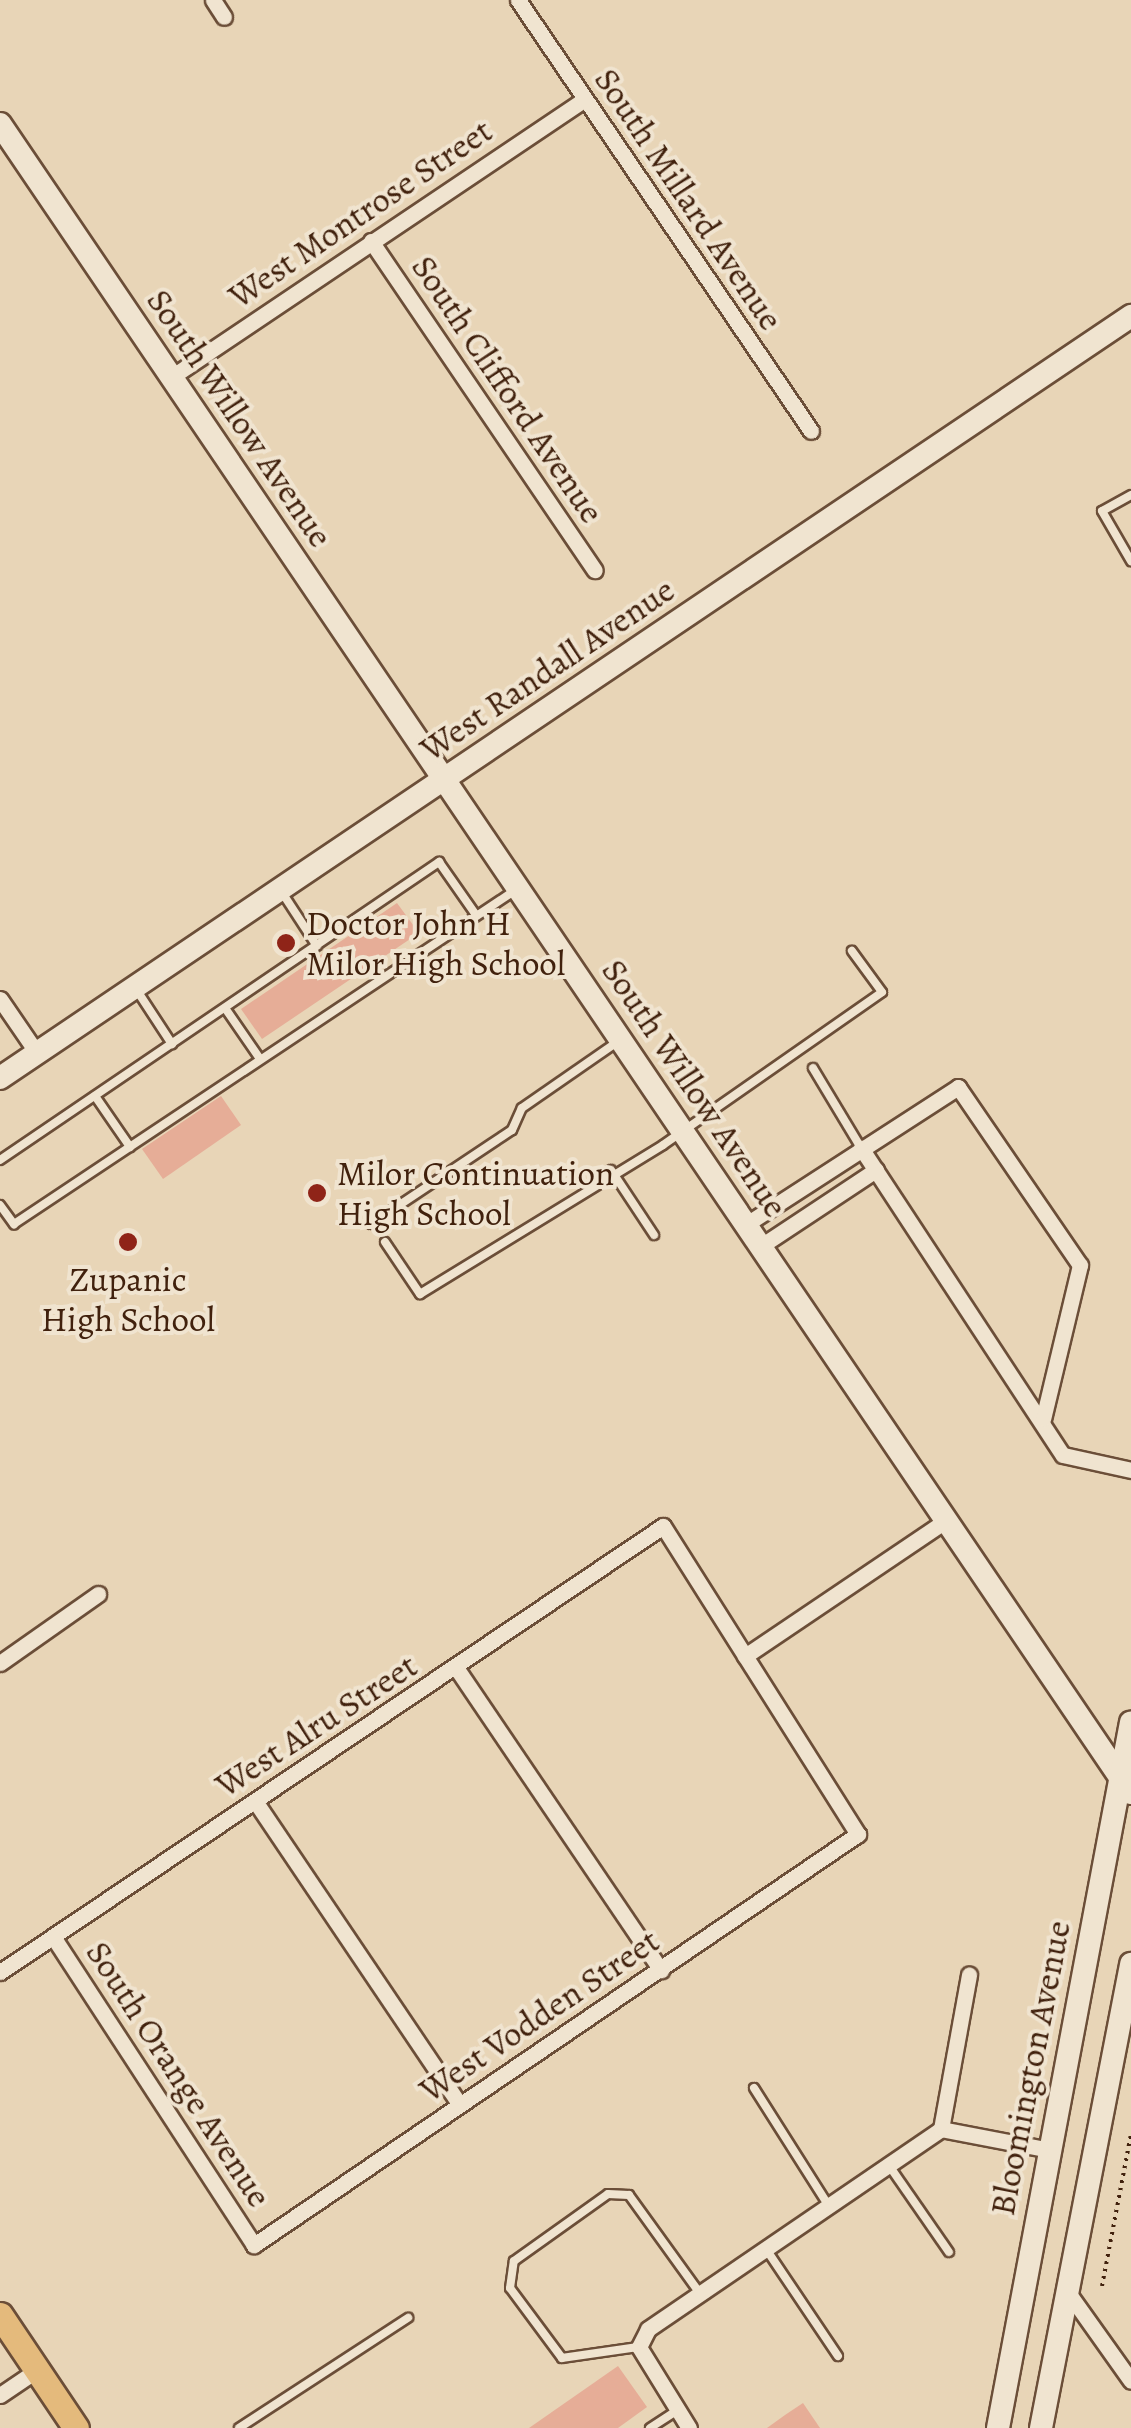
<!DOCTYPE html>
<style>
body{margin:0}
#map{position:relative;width:1131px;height:2428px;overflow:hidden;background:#e8d5b7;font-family:Alegreya,serif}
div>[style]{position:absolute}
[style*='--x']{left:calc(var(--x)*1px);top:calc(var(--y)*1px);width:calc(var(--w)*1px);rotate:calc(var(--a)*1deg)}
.building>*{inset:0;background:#e6ad97}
.path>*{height:4px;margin-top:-2px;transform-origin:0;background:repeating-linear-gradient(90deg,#41210d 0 2.5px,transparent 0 7.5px)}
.roads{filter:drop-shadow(2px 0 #6b4e38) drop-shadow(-2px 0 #6b4e38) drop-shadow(0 2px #6b4e38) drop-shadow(0 -2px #6b4e38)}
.lane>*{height:8px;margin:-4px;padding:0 4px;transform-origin:4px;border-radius:4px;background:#f0e4d0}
.street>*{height:15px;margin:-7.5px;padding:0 7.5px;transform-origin:7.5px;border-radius:7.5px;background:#f0e4d0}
.secondary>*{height:22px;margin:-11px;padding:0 11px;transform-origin:11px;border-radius:11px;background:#f0e4d0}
.primary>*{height:25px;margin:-12.5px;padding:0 12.5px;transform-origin:12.5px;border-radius:12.5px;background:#e4ba7c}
.dots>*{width:28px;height:28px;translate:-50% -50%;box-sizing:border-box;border:5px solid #f0e4d0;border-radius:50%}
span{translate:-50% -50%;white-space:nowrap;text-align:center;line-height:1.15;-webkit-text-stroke:8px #f0e4d0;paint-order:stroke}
.street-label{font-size:35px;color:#41210d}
.poi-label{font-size:35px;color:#41210d}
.left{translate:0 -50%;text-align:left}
</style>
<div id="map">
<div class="building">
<i style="clip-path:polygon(397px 903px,419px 933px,262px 1039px,241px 1009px)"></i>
<i style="clip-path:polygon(221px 1096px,241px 1125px,163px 1179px,142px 1149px)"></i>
<i style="clip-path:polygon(618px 2366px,647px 2407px,618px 2428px,529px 2428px)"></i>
<i style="clip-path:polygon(803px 2403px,820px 2428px,767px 2428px,785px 2415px)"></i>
</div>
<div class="path">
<i style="--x:1102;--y:2286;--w:155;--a:-79.2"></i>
</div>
<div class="roads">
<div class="lane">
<i style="--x:1131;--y:495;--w:33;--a:151"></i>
<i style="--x:1102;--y:511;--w:58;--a:59.9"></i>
<i style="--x:283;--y:894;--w:62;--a:56.8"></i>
<i style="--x:136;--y:989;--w:66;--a:56.8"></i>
<i style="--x:225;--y:1008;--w:62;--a:55.5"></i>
<i style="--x:813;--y:1068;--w:93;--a:59"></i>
<i style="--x:95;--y:1096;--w:62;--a:55.5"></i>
<i style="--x:0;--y:1160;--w:531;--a:-34.17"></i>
<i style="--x:439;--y:862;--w:65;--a:55.1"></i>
<i style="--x:611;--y:1170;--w:78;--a:56.5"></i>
<i style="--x:0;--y:1205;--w:24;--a:54"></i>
<i style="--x:14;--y:1224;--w:601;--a:-33.66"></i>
<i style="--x:371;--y:1224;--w:169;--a:-33.7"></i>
<i style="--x:512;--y:1130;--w:24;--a:-66"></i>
<i style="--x:522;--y:1108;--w:114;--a:-34.7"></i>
<i style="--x:385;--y:1242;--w:63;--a:56.1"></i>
<i style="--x:420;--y:1294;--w:285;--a:-31.5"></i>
<i style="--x:663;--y:1145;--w:267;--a:-34.9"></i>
<i style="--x:882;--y:992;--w:51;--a:-126.2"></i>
<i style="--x:754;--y:2088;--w:136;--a:57.6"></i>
<i style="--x:888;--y:2164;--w:107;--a:55.3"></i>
<i style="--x:766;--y:2249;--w:129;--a:56.1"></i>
<i style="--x:638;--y:2347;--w:77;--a:171.8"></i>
<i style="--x:562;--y:2358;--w:87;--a:-126.6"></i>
<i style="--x:510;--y:2288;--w:27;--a:-82"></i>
<i style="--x:514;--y:2261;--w:115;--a:-35.5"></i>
<i style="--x:608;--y:2194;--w:21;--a:3"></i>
<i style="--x:629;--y:2195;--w:120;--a:54.2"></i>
<i style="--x:239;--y:2428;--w:202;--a:-33.1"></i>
<i style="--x:650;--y:2428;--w:31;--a:-33"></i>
</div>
<div class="street">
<i style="--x:213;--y:0;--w:20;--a:57"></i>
<i style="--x:518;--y:0;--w:521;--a:55.79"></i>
<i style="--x:371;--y:241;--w:398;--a:55.8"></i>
<i style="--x:170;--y:378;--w:500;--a:-33.91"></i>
<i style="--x:0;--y:999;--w:65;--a:55.6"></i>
<i style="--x:861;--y:1148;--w:367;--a:56.7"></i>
<i style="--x:1063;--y:1455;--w:70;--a:12.4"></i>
<i style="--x:745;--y:1225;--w:254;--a:-32.9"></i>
<i style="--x:958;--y:1087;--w:216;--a:55.6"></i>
<i style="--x:1080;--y:1265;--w:158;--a:103.5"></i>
<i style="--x:761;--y:1246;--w:138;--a:-33.5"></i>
<i style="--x:745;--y:1656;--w:245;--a:-34"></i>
<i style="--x:0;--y:1663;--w:120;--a:-35.1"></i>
<i style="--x:457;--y:1669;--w:364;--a:55.9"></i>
<i style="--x:255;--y:1801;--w:364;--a:56"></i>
<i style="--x:0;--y:1972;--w:799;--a:-33.93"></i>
<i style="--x:663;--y:1526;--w:365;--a:57.7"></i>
<i style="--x:858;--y:1834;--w:731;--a:145.77"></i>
<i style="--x:254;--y:2245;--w:368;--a:-123.1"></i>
<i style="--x:941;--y:2129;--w:111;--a:10.9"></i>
<i style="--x:1067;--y:2291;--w:110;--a:54.6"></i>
<i style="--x:0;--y:2395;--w:45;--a:-34"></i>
<i style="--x:689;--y:2428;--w:95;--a:-121.7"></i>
<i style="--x:639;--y:2347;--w:20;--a:-63"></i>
<i style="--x:648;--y:2329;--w:355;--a:-34.3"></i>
<i style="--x:941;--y:2129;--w:157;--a:-79.7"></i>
</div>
<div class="secondary">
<i style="--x:0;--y:124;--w:2016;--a:55.88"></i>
<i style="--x:0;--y:1078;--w:1364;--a:-33.97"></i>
<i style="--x:998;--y:2428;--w:718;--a:-79.33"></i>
<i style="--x:1041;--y:2428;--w:473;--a:-79"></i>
</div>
<div class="primary">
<i style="--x:0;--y:2315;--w:136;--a:56.1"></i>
</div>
</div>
<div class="dots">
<i style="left:286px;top:943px;background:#8f2418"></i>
<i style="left:317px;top:1193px;background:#8f2418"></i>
<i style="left:128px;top:1242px;background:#8f2418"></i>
</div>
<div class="street-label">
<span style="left:689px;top:199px;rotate:56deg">South Millard Avenue</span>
<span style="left:360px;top:213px;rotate:-34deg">West Montrose Street</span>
<span style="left:508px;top:389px;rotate:56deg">South Clifford Avenue</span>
<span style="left:240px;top:418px;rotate:56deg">South Willow Avenue</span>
<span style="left:547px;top:669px;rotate:-34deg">West Randall Avenue</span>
<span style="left:695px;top:1088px;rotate:56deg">South Willow Avenue</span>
<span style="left:316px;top:1725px;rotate:-33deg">West Alru Street</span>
<span style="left:539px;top:2015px;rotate:-34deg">West Vodden Street</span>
<span style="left:1030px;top:2068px;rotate:-79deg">Bloomington Avenue</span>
<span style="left:179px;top:2074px;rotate:57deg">South Orange Avenue</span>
</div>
<div class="poi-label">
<span class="left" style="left:306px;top:943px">Doctor John H<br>Milor High School</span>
<span class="left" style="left:337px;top:1193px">Milor Continuation<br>High School</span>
<span style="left:128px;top:1299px">Zupanic<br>High School</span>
</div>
</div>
